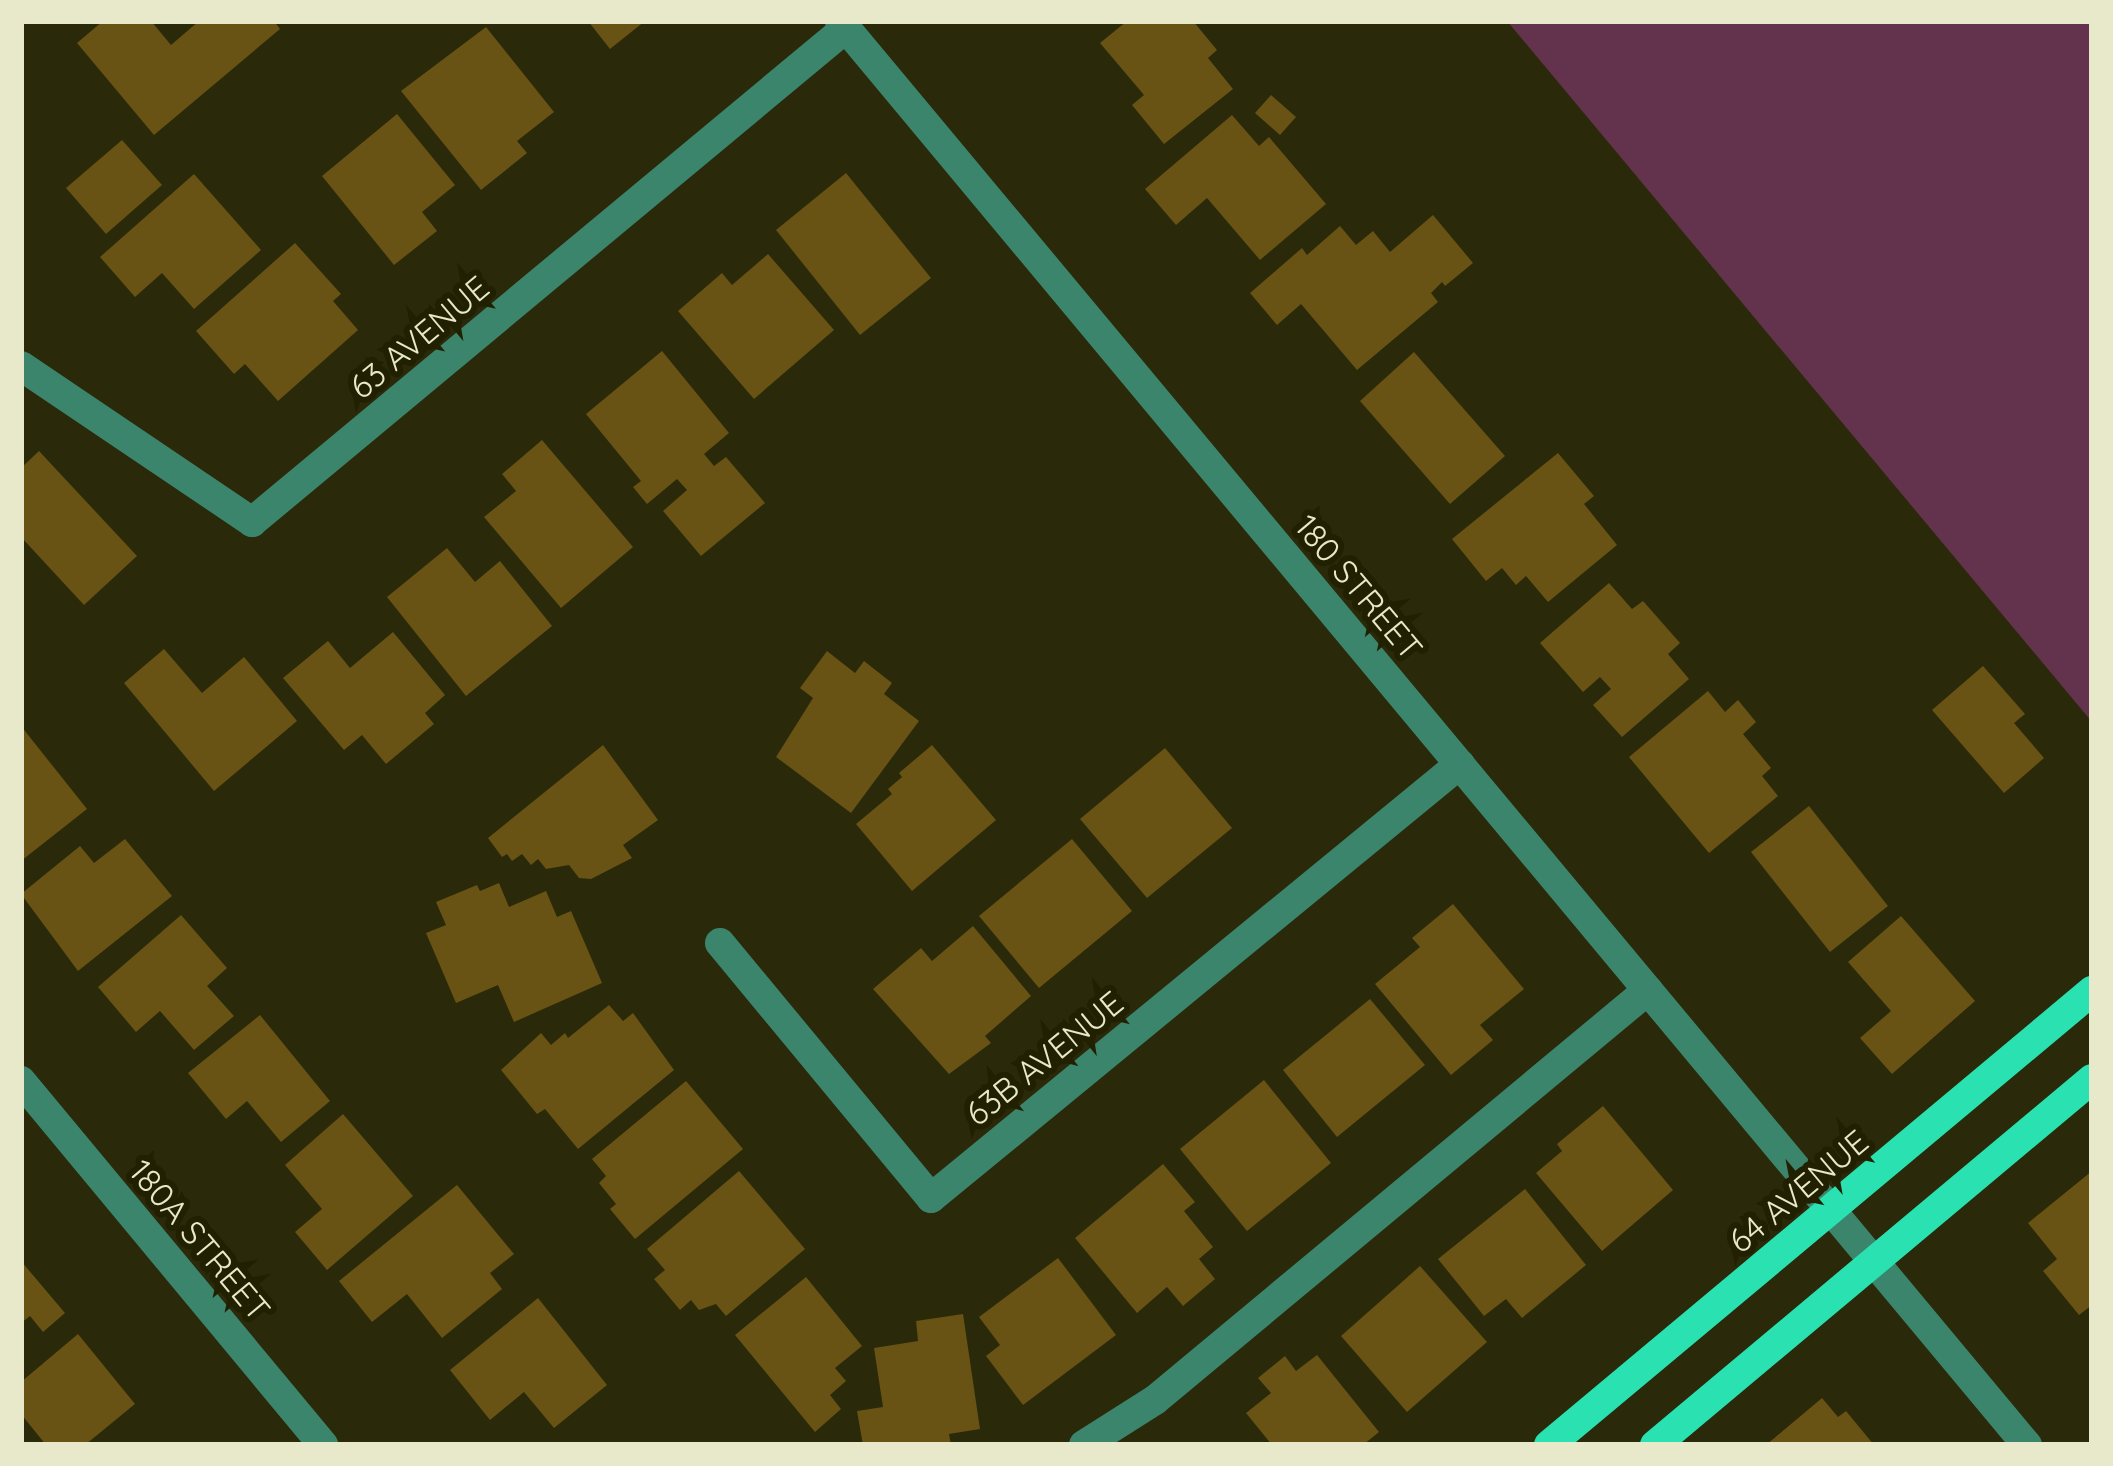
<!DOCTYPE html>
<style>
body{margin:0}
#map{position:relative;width:2113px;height:1466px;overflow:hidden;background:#2a2a0a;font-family:Quicksand,sans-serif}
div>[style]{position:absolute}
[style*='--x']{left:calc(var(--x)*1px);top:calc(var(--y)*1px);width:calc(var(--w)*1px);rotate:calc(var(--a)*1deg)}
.green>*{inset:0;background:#63324c}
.building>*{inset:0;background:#685214}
.minor>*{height:30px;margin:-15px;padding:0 15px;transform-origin:15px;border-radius:15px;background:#3c856d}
.major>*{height:30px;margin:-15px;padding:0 15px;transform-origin:15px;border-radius:15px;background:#2ae2b1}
span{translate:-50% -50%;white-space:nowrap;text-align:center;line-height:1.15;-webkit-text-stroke:12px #212001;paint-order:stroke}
.street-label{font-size:33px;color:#e7e9ca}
.frame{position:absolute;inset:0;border:24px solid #e7e9ca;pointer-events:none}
</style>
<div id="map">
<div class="green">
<i style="clip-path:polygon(1507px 21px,2092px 21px,2092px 722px)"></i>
</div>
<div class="building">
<i style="clip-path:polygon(103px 21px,151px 21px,171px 45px,199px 21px,274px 21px,280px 29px,154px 135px,77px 43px)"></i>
<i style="clip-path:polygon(588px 21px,645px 21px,610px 49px)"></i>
<i style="clip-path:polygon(1127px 21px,1193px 21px,1217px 50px,1208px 58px,1233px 89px,1164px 144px,1132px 105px,1144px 95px,1100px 43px)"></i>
<i style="clip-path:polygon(486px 27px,554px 112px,517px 141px,527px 153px,481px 190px,401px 91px)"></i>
<i style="clip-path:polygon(1271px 95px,1296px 117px,1280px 135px,1255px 113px)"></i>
<i style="clip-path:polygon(397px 114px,455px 185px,422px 212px,437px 231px,394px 265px,322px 176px)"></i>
<i style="clip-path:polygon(1232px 115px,1259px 146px,1269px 137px,1326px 204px,1260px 260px,1207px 198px,1176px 225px,1145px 189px)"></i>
<i style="clip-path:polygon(122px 140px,162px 185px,106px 234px,66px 188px)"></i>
<i style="clip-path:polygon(846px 173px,931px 278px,860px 335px,776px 230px)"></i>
<i style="clip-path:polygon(194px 174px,261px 250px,194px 309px,162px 273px,135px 297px,100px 257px)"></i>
<i style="clip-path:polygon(1433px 215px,1473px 263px,1445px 286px,1442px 282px,1431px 293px,1438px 302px,1357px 370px,1301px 304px,1277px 325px,1250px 293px,1302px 248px,1307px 255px,1340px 226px,1356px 245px,1373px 231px,1390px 252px)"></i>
<i style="clip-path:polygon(295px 243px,341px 294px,333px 301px,358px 330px,278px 401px,245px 364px,234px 374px,196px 331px)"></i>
<i style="clip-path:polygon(768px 254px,834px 330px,754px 399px,678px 311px,722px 273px,732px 285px)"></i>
<i style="clip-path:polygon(662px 351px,729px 433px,704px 454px,714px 466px,726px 457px,765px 503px,701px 556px,663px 511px,687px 490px,677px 479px,647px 504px,633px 487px,641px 481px,586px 414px)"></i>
<i style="clip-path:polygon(1414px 352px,1505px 456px,1450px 504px,1360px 401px)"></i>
<i style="clip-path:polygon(542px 440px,633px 547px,561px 608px,484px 517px,516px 491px,502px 474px)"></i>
<i style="clip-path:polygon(39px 451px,137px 556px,84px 605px,21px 537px,21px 468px)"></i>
<i style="clip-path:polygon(1558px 453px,1594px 496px,1584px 504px,1617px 545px,1548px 602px,1526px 576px,1516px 585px,1502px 568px,1486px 581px,1452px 539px)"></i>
<i style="clip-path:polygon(447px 548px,475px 582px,500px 561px,552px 626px,466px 696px,387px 597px)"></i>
<i style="clip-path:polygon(1609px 583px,1632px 609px,1643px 601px,1680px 643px,1668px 654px,1689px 679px,1622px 737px,1593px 705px,1611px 689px,1600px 677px,1583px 692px,1540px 643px)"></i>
<i style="clip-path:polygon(393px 632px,445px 695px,425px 713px,434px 724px,386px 764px,362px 735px,344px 750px,283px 678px,328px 641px,350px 668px)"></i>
<i style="clip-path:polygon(164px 649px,202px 693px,244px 657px,297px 721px,214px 791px,124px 683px)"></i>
<i style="clip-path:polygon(827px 651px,855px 673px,864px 661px,892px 683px,884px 694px,919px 721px,851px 813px,776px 757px,813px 698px,800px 688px)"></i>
<i style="clip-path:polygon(1983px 666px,2025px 714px,2014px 723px,2044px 758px,2004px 793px,1932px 710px)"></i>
<i style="clip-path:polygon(1708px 691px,1725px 712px,1738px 700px,1756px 722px,1743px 734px,1771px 768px,1762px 776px,1778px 796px,1709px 853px,1629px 757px)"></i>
<i style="clip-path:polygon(21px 726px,87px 809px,21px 861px)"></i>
<i style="clip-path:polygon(603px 745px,658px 820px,623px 845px,632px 858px,591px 879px,579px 878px,569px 865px,546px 869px,538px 859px,531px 865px,522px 854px,512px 861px,507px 854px,502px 857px,488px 838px)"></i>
<i style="clip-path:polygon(932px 745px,996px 820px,912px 891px,856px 824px,892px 794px,888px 789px,902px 777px,899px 773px)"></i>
<i style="clip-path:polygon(1165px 748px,1232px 828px,1147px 898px,1080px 819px)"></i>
<i style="clip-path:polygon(1809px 806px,1888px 906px,1830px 952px,1751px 852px)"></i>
<i style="clip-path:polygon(125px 839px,172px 896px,78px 971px,21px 894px,80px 846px,94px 863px)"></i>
<i style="clip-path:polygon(1072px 839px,1132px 911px,1039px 988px,979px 916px)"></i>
<i style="clip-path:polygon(499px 883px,509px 907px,546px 891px,557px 917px,571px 911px,602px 983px,514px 1022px,498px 985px,456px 1003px,426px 933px,446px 925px,436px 902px,477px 885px,480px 891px)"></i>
<i style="clip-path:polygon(1453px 904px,1524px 989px,1480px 1025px,1493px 1040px,1451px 1075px,1375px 984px,1420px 947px,1412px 938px)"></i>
<i style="clip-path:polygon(181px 915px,227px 968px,207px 986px,234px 1016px,194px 1050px,160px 1011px,136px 1032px,98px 987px)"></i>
<i style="clip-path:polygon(1901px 916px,1975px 1001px,1892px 1074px,1860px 1038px,1891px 1011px,1848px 962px)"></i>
<i style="clip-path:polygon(973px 926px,1031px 996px,985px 1036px,991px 1043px,949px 1074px,873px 989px,921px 948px,932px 961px)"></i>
<i style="clip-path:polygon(1370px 999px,1425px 1065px,1337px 1137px,1283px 1070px)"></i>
<i style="clip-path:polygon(609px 1005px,623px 1021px,633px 1013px,674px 1070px,578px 1149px,545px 1109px,537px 1114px,501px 1070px,541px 1033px,551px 1045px,565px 1033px,568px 1038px)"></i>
<i style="clip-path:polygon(260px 1015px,330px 1101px,281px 1142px,247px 1101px,226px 1119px,188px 1073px)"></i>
<i style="clip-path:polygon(1264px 1080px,1331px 1163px,1247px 1231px,1180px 1149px)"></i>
<i style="clip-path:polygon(686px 1081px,743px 1149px,635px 1239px,610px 1209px,616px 1204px,599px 1183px,606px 1176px,592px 1159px)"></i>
<i style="clip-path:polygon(1603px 1106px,1673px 1190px,1602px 1251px,1536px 1173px,1562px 1151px,1557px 1144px)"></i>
<i style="clip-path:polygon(343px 1114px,413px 1196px,327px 1270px,295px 1232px,322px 1209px,285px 1165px)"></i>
<i style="clip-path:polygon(1163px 1164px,1195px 1202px,1184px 1211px,1213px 1247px,1199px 1259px,1215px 1279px,1183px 1306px,1167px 1287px,1137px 1313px,1075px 1238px)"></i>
<i style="clip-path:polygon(739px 1171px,805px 1249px,726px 1316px,716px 1304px,699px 1310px,691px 1300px,680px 1310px,654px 1279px,665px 1270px,647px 1249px)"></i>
<i style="clip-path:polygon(2092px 1171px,2092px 1305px,2079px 1315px,2043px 1271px,2057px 1259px,2028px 1223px)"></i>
<i style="clip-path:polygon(457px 1185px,514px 1254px,490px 1273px,502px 1289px,442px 1338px,407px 1294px,372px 1322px,339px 1281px)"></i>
<i style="clip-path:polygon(1525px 1189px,1586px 1265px,1522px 1318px,1506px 1299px,1484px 1316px,1438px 1259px)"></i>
<i style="clip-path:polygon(1058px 1258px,1116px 1335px,1023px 1405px,986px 1356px,1000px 1345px,979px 1317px)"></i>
<i style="clip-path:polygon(21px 1261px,65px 1313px,43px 1332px,30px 1316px,21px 1323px)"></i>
<i style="clip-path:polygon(1420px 1266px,1487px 1342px,1407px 1412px,1341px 1336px)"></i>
<i style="clip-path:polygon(806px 1277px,862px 1346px,835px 1368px,846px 1381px,830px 1395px,841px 1409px,815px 1432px,735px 1335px)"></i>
<i style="clip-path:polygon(538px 1298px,607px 1385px,554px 1428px,524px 1392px,490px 1420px,450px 1370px)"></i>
<i style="clip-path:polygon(963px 1314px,980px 1429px,949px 1434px,951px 1445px,863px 1445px,857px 1411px,883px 1407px,874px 1348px,918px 1341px,916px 1321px)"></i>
<i style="clip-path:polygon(78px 1334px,135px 1404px,85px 1445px,46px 1445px,21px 1414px,21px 1382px)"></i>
<i style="clip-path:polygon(1317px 1355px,1379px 1432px,1363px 1445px,1272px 1445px,1246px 1413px,1271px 1393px,1258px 1378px,1285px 1356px,1296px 1371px)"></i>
<i style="clip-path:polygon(1822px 1398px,1838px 1417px,1846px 1411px,1874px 1445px,1766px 1445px)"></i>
</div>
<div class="minor">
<i style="--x:840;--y:21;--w:1854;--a:50.19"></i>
<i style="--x:21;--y:366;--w:279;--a:34"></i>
<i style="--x:252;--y:522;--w:773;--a:-39.75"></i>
<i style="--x:720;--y:943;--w:331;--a:50.4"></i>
<i style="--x:931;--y:1198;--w:684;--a:-39.37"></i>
<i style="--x:21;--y:1081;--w:473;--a:50.3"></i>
<i style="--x:1084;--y:1445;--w:84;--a:-32.4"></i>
<i style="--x:1155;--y:1400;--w:641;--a:-39.75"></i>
</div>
<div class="major">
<i style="--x:1549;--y:1445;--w:708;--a:-39.9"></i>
<i style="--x:1655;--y:1445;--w:570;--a:-39.95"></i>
</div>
<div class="street-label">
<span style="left:419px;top:337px;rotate:-40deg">63 AVENUE</span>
<span style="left:1359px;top:587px;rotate:50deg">180 STREET</span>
<span style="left:1044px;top:1058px;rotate:-39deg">63B AVENUE</span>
<span style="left:1798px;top:1191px;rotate:-40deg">64 AVENUE</span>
<span style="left:200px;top:1240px;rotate:50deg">180A STREET</span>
</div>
<div class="frame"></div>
</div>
